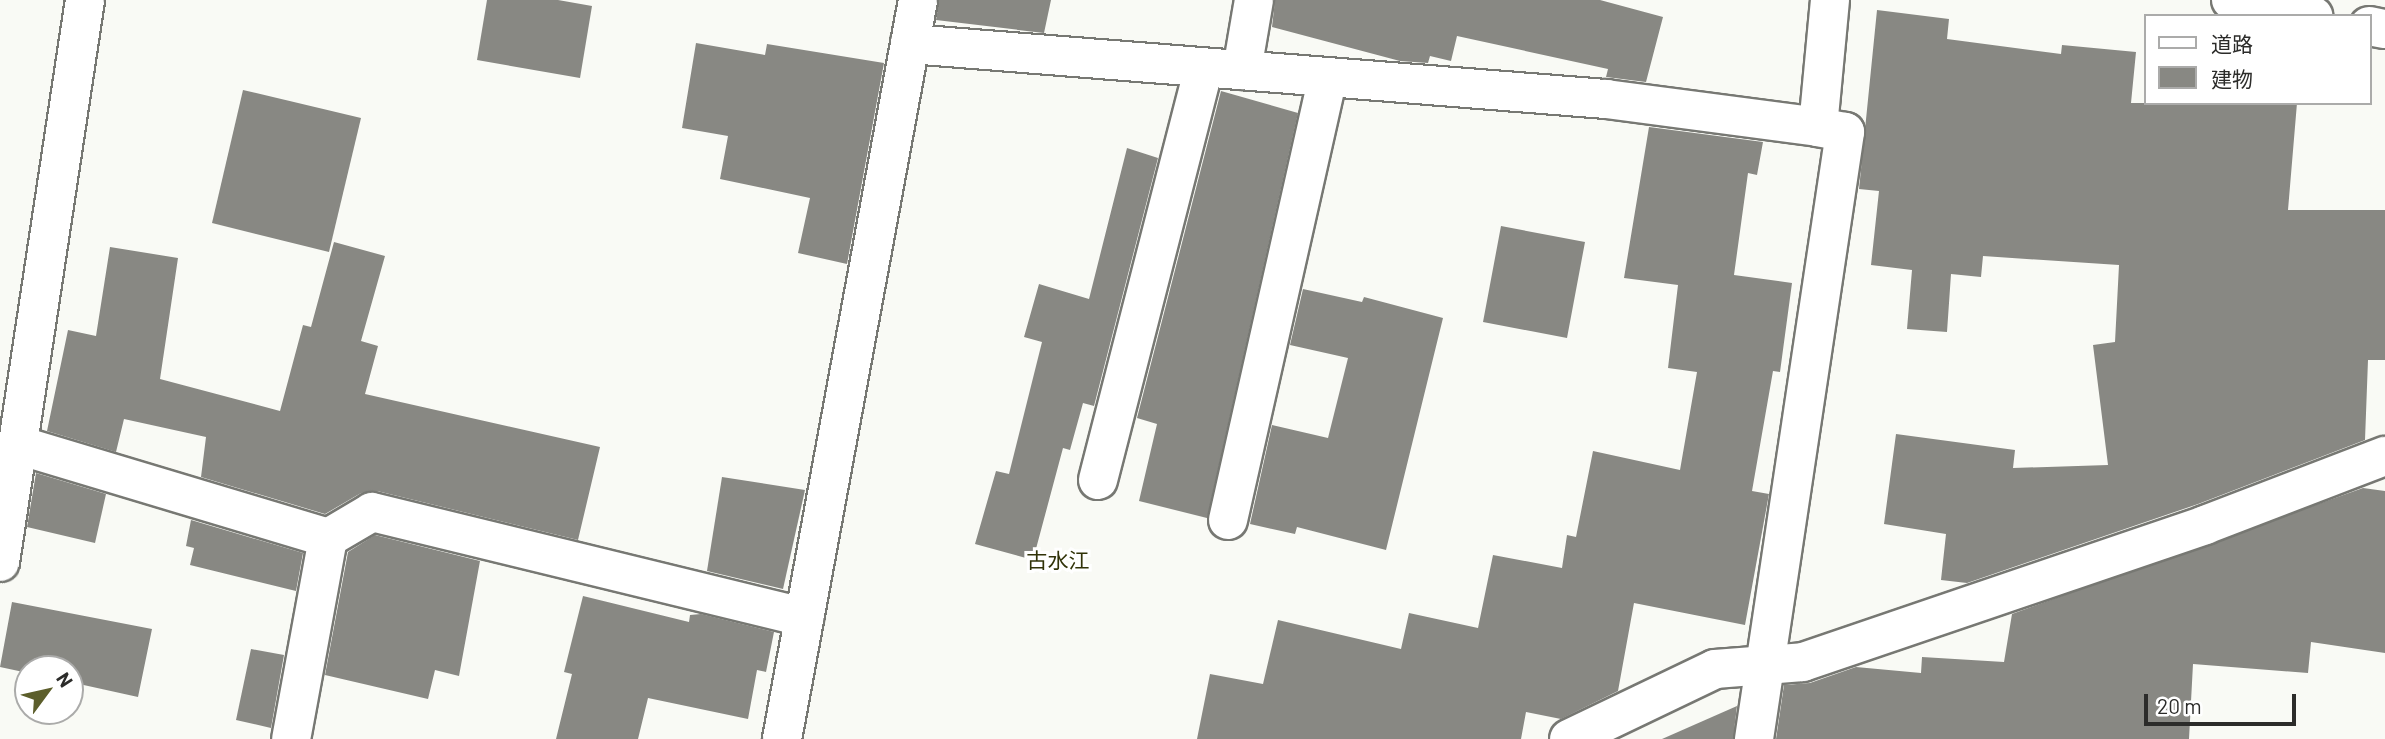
<!DOCTYPE html>
<meta charset="utf-8">
<style>
body{margin:0}
#map{position:relative;width:2385px;height:739px;overflow:hidden;background:#f9faf5;font-family:Barlow,"Noto Sans JP",sans-serif}
div>[style]{position:absolute}
[style*='--x']{left:calc(var(--x)*1px);top:calc(var(--y)*1px);width:calc(var(--w)*1px);rotate:calc(var(--a)*1deg)}
.building>*{inset:0;background:#888883}
.roads{filter:drop-shadow(2px 0 #777873) drop-shadow(-2px 0 #777873) drop-shadow(0 2px #777873) drop-shadow(0 -2px #777873)}
.minor>*{height:38px;margin:-19px;padding:0 19px;transform-origin:19px;border-radius:19px;background:#fff}
span{translate:-50% -50%;white-space:nowrap;text-align:center;line-height:1.15;-webkit-text-stroke:6px #fff;paint-order:stroke}
.neighbourhood-label{font-size:21px;color:#313308}
.legend{position:absolute;left:2144px;top:14px;width:228px;height:91px;box-sizing:border-box;background:#fff;border:2px solid #ababaa;margin:0;padding:9px 12px;list-style:none;font-size:21px;color:#2c2c2a}
.legend li{display:flex;align-items:center;gap:14px;height:35px}
.legend b{width:35px;border:2px solid #ababaa}
.north{position:absolute;left:14px;top:655px;width:70px;height:70px;box-sizing:border-box;background:#fff;border:2px solid #ababaa;border-radius:50%;rotate:57deg;font-size:19px;font-weight:700;line-height:28px;text-align:center;color:#2c2c2a}
.north::after{content:'';display:block;margin:auto;width:24px;height:32px;background:#5c5e2b;clip-path:polygon(50% 0,100% 100%,50% 72%,0 100%)}
.scale{position:absolute;left:2144px;top:694px;width:152px;height:32px;box-sizing:border-box;border:4px solid #2c2c2a;border-top:0;padding-left:9px;font-size:21px;line-height:24px;white-space:nowrap;color:#2c2c2a;-webkit-text-stroke:5px #fff;paint-order:stroke}
</style>
<div id="map">
<div class="building">
<i style="clip-path:polygon(487px 0,558px 0,592px 6px,580px 78px,477px 60px)"></i>
<i style="clip-path:polygon(939px 0,1051px 0,1044px 33px,936px 20px)"></i>
<i style="clip-path:polygon(1275px 0,1600px 0,1663px 17px,1646px 82px,1606px 77px,1608px 69px,1457px 36px,1451px 61px,1430px 56px,1428px 63px,1400px 61px,1272px 27px)"></i>
<i style="clip-path:polygon(1877px 10px,1949px 19px,1947px 39px,2061px 54px,2062px 45px,2136px 52px,2131px 103px,2297px 103px,2288px 210px,2385px 210px,2385px 360px,2368px 360px,2365px 440px,2198px 504px,1967px 583px,1941px 580px,1946px 534px,1884px 524px,1896px 434px,2015px 450px,2013px 468px,2108px 465px,2093px 345px,2115px 342px,2119px 265px,1983px 256px,1981px 277px,1951px 274px,1947px 332px,1907px 329px,1912px 270px,1871px 265px,1879px 191px,1859px 189px)"></i>
<i style="clip-path:polygon(696px 43px,765px 55px,767px 44px,884px 63px,847px 264px,798px 253px,810px 198px,720px 179px,728px 136px,682px 128px)"></i>
<i style="clip-path:polygon(243px 90px,361px 118px,329px 252px,212px 223px)"></i>
<i style="clip-path:polygon(1221px 91px,1298px 113px,1207px 518px,1139px 501px,1157px 424px,1137px 418px)"></i>
<i style="clip-path:polygon(1649px 127px,1763px 142px,1757px 175px,1748px 173px,1734px 275px,1792px 283px,1780px 372px,1773px 371px,1752px 491px,1769px 494px,1745px 625px,1634px 603px,1618px 691px,1561px 719px,1526px 712px,1521px 739px,1197px 739px,1210px 674px,1263px 684px,1278px 620px,1401px 649px,1409px 613px,1478px 628px,1493px 555px,1562px 568px,1567px 535px,1576px 537px,1593px 451px,1680px 470px,1697px 372px,1668px 368px,1678px 285px,1624px 278px)"></i>
<i style="clip-path:polygon(1127px 148px,1158px 158px,1094px 406px,1083px 403px,1070px 450px,1063px 448px,1033px 560px,975px 544px,996px 471px,1009px 474px,1042px 342px,1024px 337px,1039px 284px,1089px 299px)"></i>
<i style="clip-path:polygon(1501px 226px,1585px 242px,1567px 338px,1483px 322px)"></i>
<i style="clip-path:polygon(334px 242px,385px 256px,361px 341px,378px 346px,365px 394px,600px 447px,578px 540px,377px 491px,361px 493px,325px 514px,201px 477px,206px 437px,124px 419px,116px 452px,47px 431px,68px 330px,96px 336px,110px 247px,178px 258px,160px 379px,280px 411px,303px 325px,311px 327px)"></i>
<i style="clip-path:polygon(1303px 289px,1362px 302px,1364px 297px,1443px 318px,1386px 550px,1297px 527px,1295px 534px,1250px 524px,1272px 425px,1328px 438px,1348px 358px,1290px 345px)"></i>
<i style="clip-path:polygon(36px 473px,106px 494px,95px 543px,27px 527px)"></i>
<i style="clip-path:polygon(722px 477px,805px 490px,783px 589px,707px 571px)"></i>
<i style="clip-path:polygon(2363px 488px,2385px 491px,2385px 653px,2311px 642px,2308px 673px,2193px 664px,2189px 739px,1776px 739px,1784px 685px,1810px 683px,1856px 667px,1921px 673px,1922px 657px,2004px 662px,2012px 614px)"></i>
<i style="clip-path:polygon(191px 520px,303px 553px,296px 591px,190px 565px,194px 548px,186px 546px)"></i>
<i style="clip-path:polygon(375px 535px,480px 561px,459px 676px,435px 670px,428px 699px,325px 675px,348px 552px)"></i>
<i style="clip-path:polygon(583px 596px,689px 622px,690px 615px,701px 614px,774px 632px,766px 672px,757px 670px,748px 719px,648px 698px,638px 739px,556px 739px,572px 674px,564px 672px)"></i>
<i style="clip-path:polygon(12px 602px,152px 629px,138px 697px,70px 682px,70px 669px,28px 669px,28px 673px,0 667px)"></i>
<i style="clip-path:polygon(251px 649px,284px 655px,271px 728px,236px 720px)"></i>
<i style="clip-path:polygon(1737px 706px,1733px 739px,1662px 739px)"></i>
</div>
<div class="roads">
<div class="minor">
<i style="--x:2231;--y:0;--w:84;--a:11"></i>
<i style="--x:2369;--y:26;--w:16;--a:11"></i>
<i style="--x:910;--y:44;--w:698;--a:4.52"></i>
<i style="--x:1606;--y:99;--w:214;--a:7.5"></i>
<i style="--x:1242;--y:70;--w:71;--a:-80.3"></i>
<i style="--x:18;--y:445;--w:324;--a:16.7"></i>
<i style="--x:328;--y:538;--w:204;--a:100.4"></i>
<i style="--x:1098;--y:480;--w:426;--a:-75.6"></i>
<i style="--x:1228;--y:520;--w:454;--a:-77.3"></i>
<i style="--x:328;--y:538;--w:51;--a:-30.6"></i>
<i style="--x:372;--y:512;--w:445;--a:13.7"></i>
<i style="--x:0;--y:562;--w:568;--a:-81.4"></i>
<i style="--x:782;--y:739;--w:751;--a:-79.57"></i>
<i style="--x:1569;--y:739;--w:162;--a:-25.6"></i>
<i style="--x:1715;--y:669;--w:88;--a:-4.5"></i>
<i style="--x:1803;--y:662;--w:425;--a:-18.8"></i>
<i style="--x:2205;--y:525;--w:193;--a:-21"></i>
<i style="--x:1754;--y:739;--w:614;--a:-81.47"></i>
<i style="--x:1845;--y:132;--w:27;--a:-170"></i>
<i style="--x:1818;--y:127;--w:128;--a:-84.6"></i>
</div>
</div>
<div class="neighbourhood-label">
<span style="left:1058px;top:560px">古水江</span>
</div>
<ul class="legend">
<li><b style="height:9px;background:#fff"></b>道路</li>
<li><b style="height:19px;background:#888883"></b>建物</li>
</ul>
<div class="north">N</div>
<div class="scale">20 m</div>
</div>
